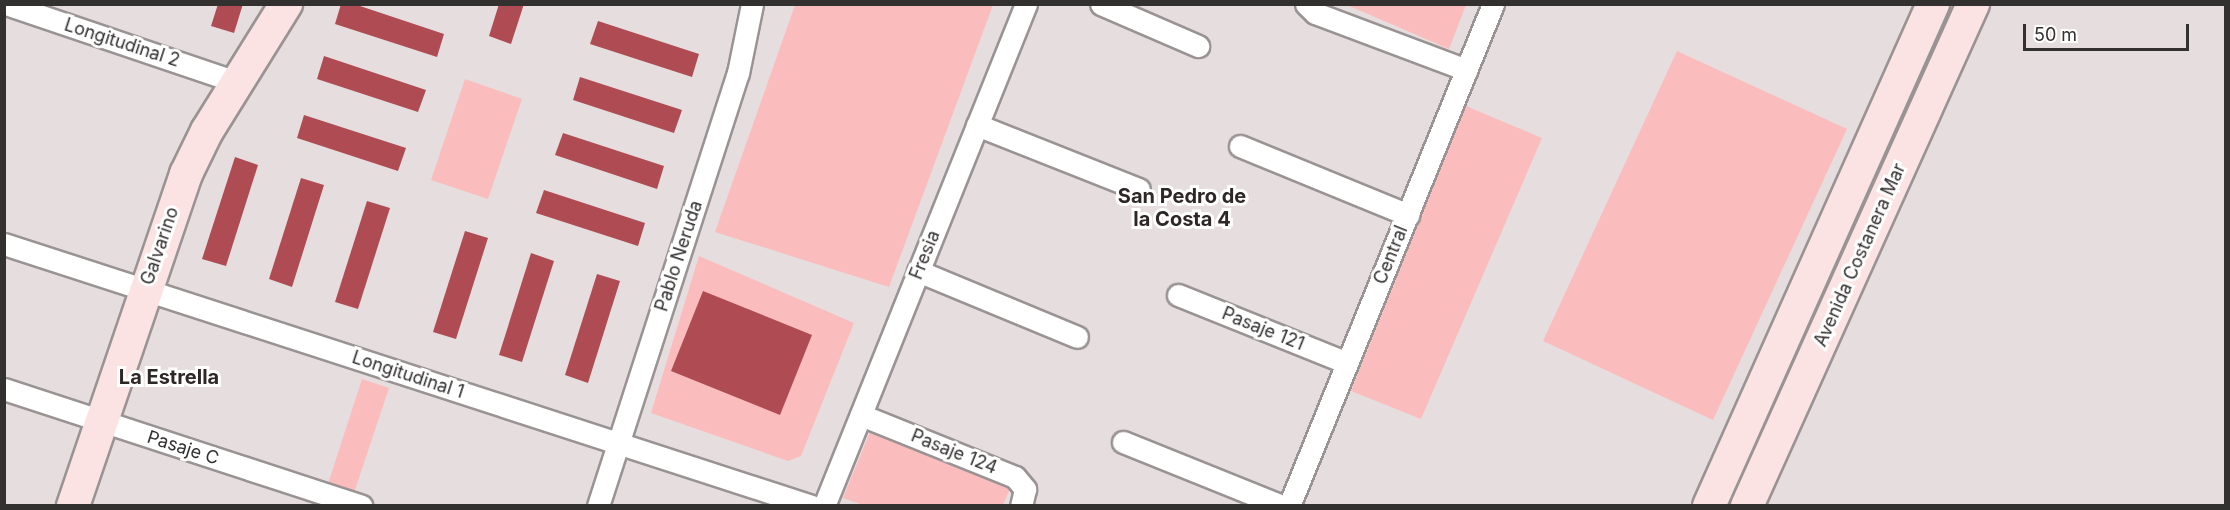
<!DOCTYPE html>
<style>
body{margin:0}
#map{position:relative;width:2230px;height:510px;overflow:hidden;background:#e6dede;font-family:Inter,sans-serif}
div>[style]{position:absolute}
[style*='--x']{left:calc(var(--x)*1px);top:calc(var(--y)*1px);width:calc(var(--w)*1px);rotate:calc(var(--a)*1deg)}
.green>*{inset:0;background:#fbbcbd}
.building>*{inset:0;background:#af4c53}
.roads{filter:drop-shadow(2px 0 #9a9393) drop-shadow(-2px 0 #9a9393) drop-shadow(0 2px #9a9393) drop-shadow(0 -2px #9a9393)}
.street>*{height:21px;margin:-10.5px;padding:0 10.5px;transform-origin:10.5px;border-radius:10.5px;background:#fff}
.secondary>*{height:32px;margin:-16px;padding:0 16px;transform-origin:16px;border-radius:16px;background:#fbe3e4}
span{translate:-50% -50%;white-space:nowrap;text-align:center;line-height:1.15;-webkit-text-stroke:6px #fff;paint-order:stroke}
.street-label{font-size:18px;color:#333030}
.neighbourhood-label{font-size:20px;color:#2d2727;font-weight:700}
.frame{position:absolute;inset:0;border:6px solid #333030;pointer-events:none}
.scale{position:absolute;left:2023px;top:24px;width:166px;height:27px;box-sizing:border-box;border:3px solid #333030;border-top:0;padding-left:8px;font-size:18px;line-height:21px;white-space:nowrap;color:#333030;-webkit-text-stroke:4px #fff;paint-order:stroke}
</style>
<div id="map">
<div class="green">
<i style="clip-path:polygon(795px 5px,993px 5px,889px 287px,715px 232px)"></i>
<i style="clip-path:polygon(1347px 5px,1466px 5px,1449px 49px)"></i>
<i style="clip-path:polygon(1677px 51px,1847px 129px,1713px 420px,1543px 341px)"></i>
<i style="clip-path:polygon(465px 79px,522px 99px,488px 199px,431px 180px)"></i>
<i style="clip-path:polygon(1466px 106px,1542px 138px,1421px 419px,1351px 391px)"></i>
<i style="clip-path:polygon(699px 256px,854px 323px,801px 456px,788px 461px,651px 413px)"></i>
<i style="clip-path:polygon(362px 379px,389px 388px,354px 493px,328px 484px)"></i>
<i style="clip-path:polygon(872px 427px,1011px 486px,1003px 505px,866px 506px,843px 498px)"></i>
</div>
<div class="building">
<i style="clip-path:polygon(218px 4px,243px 4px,234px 33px,211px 26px)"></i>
<i style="clip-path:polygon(341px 4px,354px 4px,444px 34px,437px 57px,335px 24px)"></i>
<i style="clip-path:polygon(499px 4px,524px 4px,511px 44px,489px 36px)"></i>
<i style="clip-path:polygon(598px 21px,699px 54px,692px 77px,590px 44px)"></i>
<i style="clip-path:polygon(324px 56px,426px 90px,418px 112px,317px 79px)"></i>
<i style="clip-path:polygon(580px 77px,682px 110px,674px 133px,573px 100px)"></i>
<i style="clip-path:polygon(304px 115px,406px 148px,398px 171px,297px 138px)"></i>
<i style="clip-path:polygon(563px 133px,664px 166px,657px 189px,555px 155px)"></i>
<i style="clip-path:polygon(235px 157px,258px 165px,226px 266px,202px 259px)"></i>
<i style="clip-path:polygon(301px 178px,324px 185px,292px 287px,269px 279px)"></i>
<i style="clip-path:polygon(544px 190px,645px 223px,638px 246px,536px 213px)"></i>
<i style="clip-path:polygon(367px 201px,390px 208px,358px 309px,335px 302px)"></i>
<i style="clip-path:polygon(465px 231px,488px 238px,456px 339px,433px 332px)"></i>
<i style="clip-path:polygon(531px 253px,554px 261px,522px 362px,499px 355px)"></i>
<i style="clip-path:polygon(597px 274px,620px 281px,588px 383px,565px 375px)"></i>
<i style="clip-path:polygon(703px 291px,812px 335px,780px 415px,671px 371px)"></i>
</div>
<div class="roads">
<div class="street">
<i style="--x:6;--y:4;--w:244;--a:18.7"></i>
<i style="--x:1101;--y:4;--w:106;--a:23.4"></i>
<i style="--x:1306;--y:4;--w:13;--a:45"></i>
<i style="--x:1315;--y:13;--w:162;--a:20.6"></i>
<i style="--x:977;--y:125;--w:174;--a:21.6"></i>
<i style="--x:1240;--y:146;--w:182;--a:22.3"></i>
<i style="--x:4;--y:244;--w:849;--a:17.97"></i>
<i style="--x:918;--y:271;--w:172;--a:22.5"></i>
<i style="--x:1178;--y:295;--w:182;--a:21.9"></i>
<i style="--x:4;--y:389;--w:376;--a:18.1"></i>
<i style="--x:861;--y:415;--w:166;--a:21.9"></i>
<i style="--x:1015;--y:477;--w:16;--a:50"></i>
<i style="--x:1025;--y:489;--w:17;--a:103"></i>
<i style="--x:1123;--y:442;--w:171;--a:21.9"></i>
<i style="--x:598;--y:506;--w:455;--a:-72.1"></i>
<i style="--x:738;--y:73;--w:70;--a:-78.5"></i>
<i style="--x:824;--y:506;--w:541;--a:-68.08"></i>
<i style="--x:1289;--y:506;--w:542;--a:-67.88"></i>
</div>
<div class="secondary">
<i style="--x:73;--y:506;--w:351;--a:-71.2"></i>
<i style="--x:186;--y:174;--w:48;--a:-64"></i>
<i style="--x:207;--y:131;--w:150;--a:-58.1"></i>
<i style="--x:1709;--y:506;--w:550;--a:-65.95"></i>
<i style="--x:1747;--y:506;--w:551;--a:-65.76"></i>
</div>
</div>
<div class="street-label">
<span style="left:122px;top:43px;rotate:18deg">Longitudinal 2</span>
<span style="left:160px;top:246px;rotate:-71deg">Galvarino</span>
<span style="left:925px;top:255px;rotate:-68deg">Fresia</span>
<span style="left:1391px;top:255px;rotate:-68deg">Central</span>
<span style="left:1860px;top:255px;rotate:-66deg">Avenida Costanera Mar</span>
<span style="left:679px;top:256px;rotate:-72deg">Pablo Neruda</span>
<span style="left:1263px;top:329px;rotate:22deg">Pasaje 121</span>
<span style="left:408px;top:375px;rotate:18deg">Longitudinal 1</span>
<span style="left:183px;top:448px;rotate:18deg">Pasaje C</span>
<span style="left:954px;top:452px;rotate:22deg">Pasaje 124</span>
</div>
<div class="neighbourhood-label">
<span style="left:1182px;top:208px">San Pedro de<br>la Costa 4</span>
<span style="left:169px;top:377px">La Estrella</span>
</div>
<div class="frame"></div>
<div class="scale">50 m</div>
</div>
